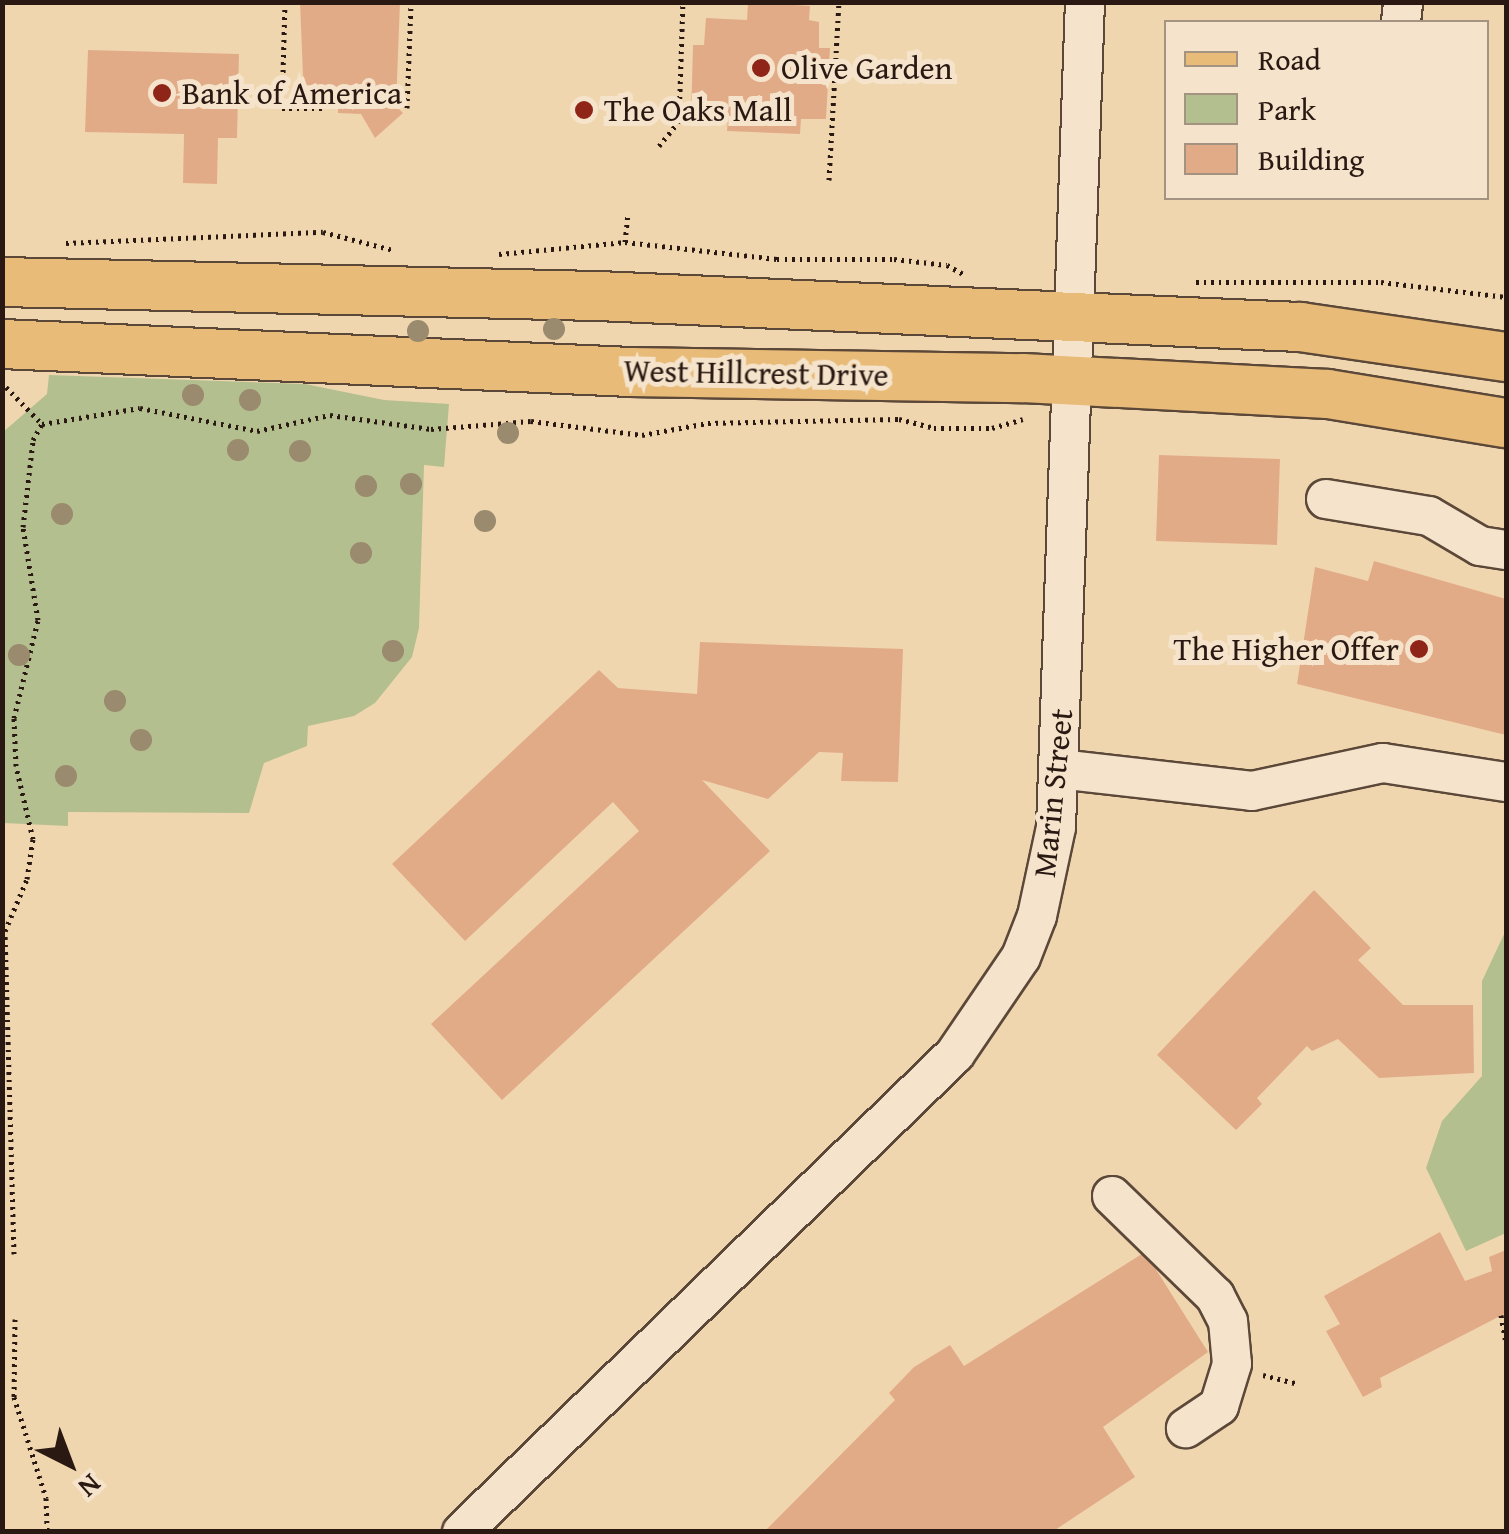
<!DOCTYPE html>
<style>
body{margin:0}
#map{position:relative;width:1509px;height:1534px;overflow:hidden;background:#f0d6af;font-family:"Gentium Book Plus",serif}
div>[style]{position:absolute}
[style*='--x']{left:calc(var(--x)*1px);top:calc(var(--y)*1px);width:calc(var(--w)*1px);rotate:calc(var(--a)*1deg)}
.green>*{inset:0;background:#b4bf8f}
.building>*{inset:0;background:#e2ab88}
.path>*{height:5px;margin-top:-2.5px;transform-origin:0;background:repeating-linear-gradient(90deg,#2a1912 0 2.5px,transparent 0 7.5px)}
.roads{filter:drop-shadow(2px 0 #5c4839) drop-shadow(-2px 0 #5c4839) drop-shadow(0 2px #5c4839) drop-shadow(0 -2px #5c4839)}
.minor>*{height:38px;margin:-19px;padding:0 19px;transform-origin:19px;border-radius:19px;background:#f5e4cb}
.major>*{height:48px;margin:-24px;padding:0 24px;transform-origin:24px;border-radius:24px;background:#e8bb78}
.trees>*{width:22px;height:22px;margin:-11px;border-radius:50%;background:#9a8a6e}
.dots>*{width:28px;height:28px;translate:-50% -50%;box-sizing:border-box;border:5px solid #f5e4cb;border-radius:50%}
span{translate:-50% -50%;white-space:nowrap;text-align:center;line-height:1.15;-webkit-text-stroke:10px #f5e4cb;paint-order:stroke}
.poi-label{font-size:32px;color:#2a1912}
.left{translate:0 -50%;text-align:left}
.right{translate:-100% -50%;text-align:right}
.street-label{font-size:32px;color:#2a1912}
.frame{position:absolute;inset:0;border:5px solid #2a1912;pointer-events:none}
.legend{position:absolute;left:1164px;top:20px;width:325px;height:180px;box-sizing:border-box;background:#f5e4cb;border:2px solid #a49381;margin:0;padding:12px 18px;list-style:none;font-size:30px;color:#2a1912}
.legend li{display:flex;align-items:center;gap:20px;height:50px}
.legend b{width:50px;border:2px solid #a49381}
.north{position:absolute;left:20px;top:1414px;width:100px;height:100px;-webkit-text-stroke:8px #f5e4cb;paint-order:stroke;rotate:138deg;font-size:28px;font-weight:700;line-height:40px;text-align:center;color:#2a1912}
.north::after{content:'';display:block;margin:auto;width:35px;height:45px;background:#2a1912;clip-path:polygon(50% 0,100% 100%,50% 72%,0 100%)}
</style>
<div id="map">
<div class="green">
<i style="clip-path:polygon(49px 375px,305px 384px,384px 400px,449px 404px,444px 467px,424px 465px,419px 628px,412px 657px,375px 703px,354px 716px,308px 726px,307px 746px,264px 763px,249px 813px,68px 812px,68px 826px,3px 823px,3px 432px,47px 394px)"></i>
<i style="clip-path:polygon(1506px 930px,1506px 1233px,1466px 1251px,1426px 1168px,1442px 1121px,1482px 1076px,1482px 981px)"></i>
</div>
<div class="building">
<i style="clip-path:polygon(300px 2px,400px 2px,396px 106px,403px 113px,375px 138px,361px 114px,338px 113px,338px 102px,304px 101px)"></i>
<i style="clip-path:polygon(748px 2px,810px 6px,809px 20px,819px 22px,819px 48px,830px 48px,826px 119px,801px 119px,800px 134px,727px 131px,728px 117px,691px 117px,693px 45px,704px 45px,706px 18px,747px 20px)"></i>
<i style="clip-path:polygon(88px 50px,239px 54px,237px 138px,218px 138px,217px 184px,183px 183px,184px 134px,85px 132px)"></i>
<i style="clip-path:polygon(1159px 455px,1280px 459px,1277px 545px,1156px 541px)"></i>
<i style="clip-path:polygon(1374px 561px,1506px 599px,1506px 735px,1297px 684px,1315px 567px,1368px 581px)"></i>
<i style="clip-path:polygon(700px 642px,903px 649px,898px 782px,841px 781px,843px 753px,819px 752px,768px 799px,702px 780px,770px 851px,502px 1100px,431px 1024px,639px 831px,613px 802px,465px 941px,392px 864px,599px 670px,618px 688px,697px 694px)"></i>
<i style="clip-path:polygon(1314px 890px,1371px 948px,1358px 960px,1403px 1005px,1473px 1005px,1474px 1073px,1379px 1078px,1338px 1039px,1312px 1051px,1307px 1046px,1257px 1098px,1262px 1104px,1236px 1130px,1157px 1055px)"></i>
<i style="clip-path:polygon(1440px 1232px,1465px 1281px,1492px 1271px,1489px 1257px,1506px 1250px,1506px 1313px,1380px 1378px,1382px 1387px,1363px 1397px,1326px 1331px,1340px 1324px,1324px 1296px)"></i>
<i style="clip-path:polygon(1145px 1252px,1208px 1352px,1103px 1427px,1135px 1477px,1052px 1532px,764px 1532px,895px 1400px,889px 1393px,914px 1367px,950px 1345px,964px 1366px)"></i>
</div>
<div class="path">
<i style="--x:285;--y:2;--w:106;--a:91.6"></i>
<i style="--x:282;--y:108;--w:41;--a:0"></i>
<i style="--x:407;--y:108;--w:106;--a:-87.8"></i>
<i style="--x:659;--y:146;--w:32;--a:-51"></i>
<i style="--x:679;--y:121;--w:119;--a:-88.1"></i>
<i style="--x:829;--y:180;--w:178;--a:-86.8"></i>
<i style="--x:625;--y:242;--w:29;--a:-84"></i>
<i style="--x:66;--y:243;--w:257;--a:-2.5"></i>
<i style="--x:323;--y:232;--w:72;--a:14.4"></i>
<i style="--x:499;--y:254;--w:127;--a:-5.4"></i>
<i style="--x:625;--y:242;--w:153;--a:6.4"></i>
<i style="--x:777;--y:259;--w:117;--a:0"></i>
<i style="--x:894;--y:259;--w:53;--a:6.5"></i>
<i style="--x:947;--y:265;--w:18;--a:29"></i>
<i style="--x:1196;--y:282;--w:185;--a:0"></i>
<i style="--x:1381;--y:282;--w:126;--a:6.8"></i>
<i style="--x:6;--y:387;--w:52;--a:45.8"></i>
<i style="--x:14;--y:1254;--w:323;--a:-91.6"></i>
<i style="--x:5;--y:931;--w:56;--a:-67.1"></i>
<i style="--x:27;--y:879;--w:40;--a:-81.5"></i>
<i style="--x:33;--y:839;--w:75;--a:-103.1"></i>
<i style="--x:16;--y:766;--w:48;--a:-92.4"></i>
<i style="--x:14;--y:718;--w:101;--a:-76.2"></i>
<i style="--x:38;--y:620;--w:94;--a:-99.2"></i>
<i style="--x:23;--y:527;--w:88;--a:-83.4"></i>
<i style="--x:33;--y:440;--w:18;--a:-61"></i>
<i style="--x:42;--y:424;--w:99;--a:-9.3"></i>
<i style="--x:140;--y:408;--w:119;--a:11.1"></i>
<i style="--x:257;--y:431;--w:75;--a:-12.4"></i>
<i style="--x:330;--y:415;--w:102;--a:7.9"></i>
<i style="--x:431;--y:429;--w:100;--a:-4.6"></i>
<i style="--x:531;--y:421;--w:112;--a:7.2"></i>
<i style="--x:642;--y:435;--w:67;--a:-10.3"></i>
<i style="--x:708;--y:423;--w:191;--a:-1.2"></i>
<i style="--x:899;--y:419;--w:36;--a:14"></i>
<i style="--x:934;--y:428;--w:58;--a:0"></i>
<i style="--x:992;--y:428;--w:32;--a:-16"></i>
<i style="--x:1501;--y:1315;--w:28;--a:80"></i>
<i style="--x:15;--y:1319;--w:78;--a:90.7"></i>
<i style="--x:14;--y:1397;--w:106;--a:72.4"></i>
<i style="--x:46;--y:1498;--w:34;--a:88"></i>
<i style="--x:1263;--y:1375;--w:37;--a:14"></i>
</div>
<div class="roads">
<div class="minor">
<i style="--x:1401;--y:22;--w:20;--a:-84"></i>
<i style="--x:1326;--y:499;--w:104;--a:9.4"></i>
<i style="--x:1429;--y:516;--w:59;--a:30.5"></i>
<i style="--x:1480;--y:546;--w:26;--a:9"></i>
<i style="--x:1059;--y:769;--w:194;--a:6.5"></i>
<i style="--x:1252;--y:791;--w:134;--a:-12.1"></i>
<i style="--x:1383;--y:763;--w:124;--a:8.8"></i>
<i style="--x:1112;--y:1196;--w:144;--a:44.2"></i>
<i style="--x:1215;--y:1296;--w:28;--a:63"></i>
<i style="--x:1228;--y:1321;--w:43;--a:84.7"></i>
<i style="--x:1232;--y:1364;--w:44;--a:107.2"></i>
<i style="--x:1219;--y:1406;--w:40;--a:146"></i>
<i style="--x:462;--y:1532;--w:687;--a:-44.11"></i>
<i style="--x:955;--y:1054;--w:117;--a:-55.8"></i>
<i style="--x:1021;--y:957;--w:44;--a:-68.7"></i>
<i style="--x:1037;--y:916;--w:91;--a:-77.9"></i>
<i style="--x:1056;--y:827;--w:826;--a:-87.99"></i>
</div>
<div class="major">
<i style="--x:2;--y:282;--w:596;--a:1.35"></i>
<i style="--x:598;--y:296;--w:703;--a:2.53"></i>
<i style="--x:1300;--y:327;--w:208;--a:8.3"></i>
<i style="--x:2;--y:344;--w:629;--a:2.55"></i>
<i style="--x:630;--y:372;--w:393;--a:0.9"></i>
<i style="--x:1023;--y:378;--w:305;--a:3"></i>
<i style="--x:1328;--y:394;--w:180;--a:9.3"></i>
</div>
</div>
<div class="trees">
<i style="left:554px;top:329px"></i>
<i style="left:418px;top:331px"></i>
<i style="left:193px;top:395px"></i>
<i style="left:250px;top:400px"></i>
<i style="left:508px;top:433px"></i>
<i style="left:238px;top:450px"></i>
<i style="left:300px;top:451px"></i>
<i style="left:411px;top:484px"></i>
<i style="left:366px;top:486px"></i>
<i style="left:62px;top:514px"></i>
<i style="left:485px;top:521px"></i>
<i style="left:361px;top:553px"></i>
<i style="left:393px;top:651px"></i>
<i style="left:19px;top:655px"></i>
<i style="left:115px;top:701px"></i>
<i style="left:141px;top:740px"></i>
<i style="left:66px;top:776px"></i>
</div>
<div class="dots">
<i style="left:761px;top:68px;background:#8f2418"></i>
<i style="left:162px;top:93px;background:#8f2418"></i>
<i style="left:584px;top:110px;background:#8f2418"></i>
<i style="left:1419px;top:649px;background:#8f2418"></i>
</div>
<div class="poi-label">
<span class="left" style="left:781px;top:68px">Olive Garden</span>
<span class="left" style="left:182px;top:93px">Bank of America</span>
<span class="left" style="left:604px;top:110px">The Oaks Mall</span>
<span class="right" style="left:1399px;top:649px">The Higher Offer</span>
</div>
<div class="street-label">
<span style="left:756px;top:373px;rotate:1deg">West Hillcrest Drive</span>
<span style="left:1053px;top:793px;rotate:-84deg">Marin Street</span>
</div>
<div class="frame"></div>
<ul class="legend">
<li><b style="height:12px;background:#e8bb78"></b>Road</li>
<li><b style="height:28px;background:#b4bf8f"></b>Park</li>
<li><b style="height:28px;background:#e2ab88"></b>Building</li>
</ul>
<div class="north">N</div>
</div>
